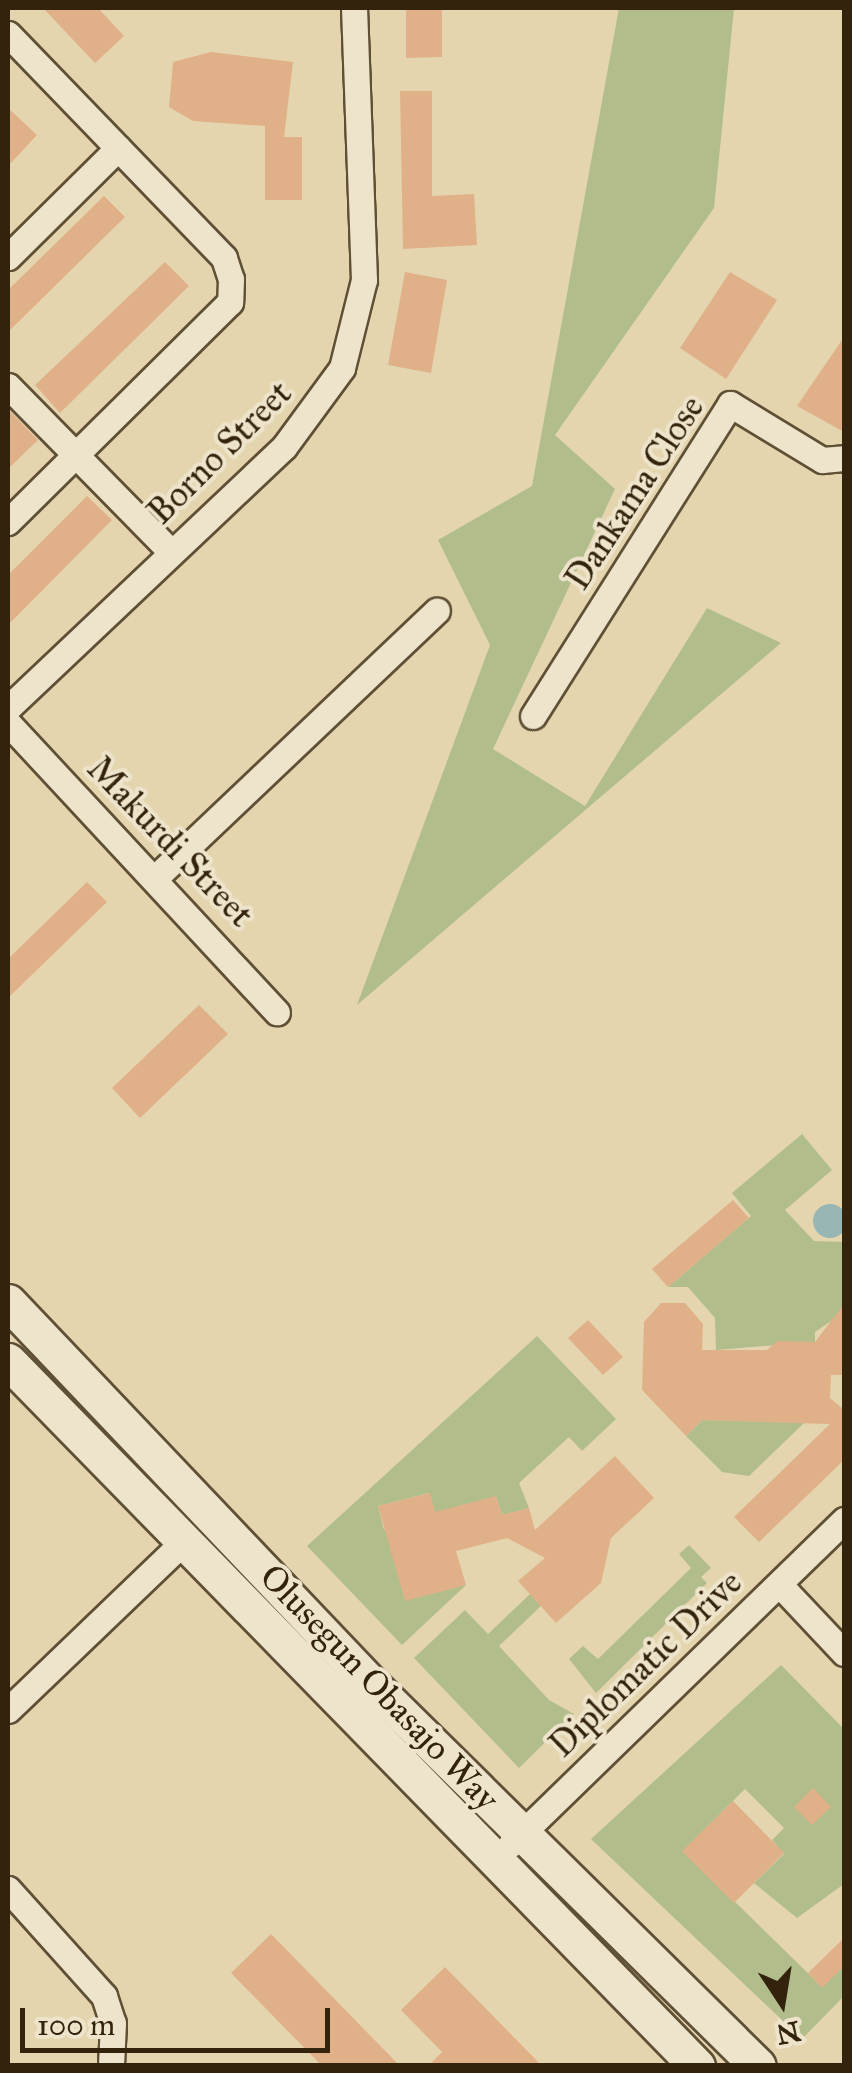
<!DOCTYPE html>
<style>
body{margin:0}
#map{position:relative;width:852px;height:2073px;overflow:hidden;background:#e4d5af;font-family:"IM FELL Great Primer",serif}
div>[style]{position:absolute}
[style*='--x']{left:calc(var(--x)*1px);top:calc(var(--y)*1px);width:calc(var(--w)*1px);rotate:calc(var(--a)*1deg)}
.green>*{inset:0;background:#b2bd8c}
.water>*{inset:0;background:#98b6b4}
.round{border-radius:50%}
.building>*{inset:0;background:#e0b088}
.roads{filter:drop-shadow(2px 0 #5f5035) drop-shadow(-2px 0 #5f5035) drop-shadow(0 2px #5f5035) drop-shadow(0 -2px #5f5035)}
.minor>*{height:25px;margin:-12.5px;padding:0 12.5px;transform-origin:12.5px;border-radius:12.5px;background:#ede4cb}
.secondary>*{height:35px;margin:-17.5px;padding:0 17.5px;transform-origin:17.5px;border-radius:17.5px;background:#ede4cb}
span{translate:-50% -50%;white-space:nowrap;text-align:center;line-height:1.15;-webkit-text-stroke:8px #ede4cb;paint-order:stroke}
.street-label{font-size:35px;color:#33230c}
.frame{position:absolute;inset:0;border:10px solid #33230c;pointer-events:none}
.north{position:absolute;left:732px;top:1953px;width:100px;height:100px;-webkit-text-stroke:8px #ede4cb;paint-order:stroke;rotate:168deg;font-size:28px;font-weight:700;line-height:40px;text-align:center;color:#33230c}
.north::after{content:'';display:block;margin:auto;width:35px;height:45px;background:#33230c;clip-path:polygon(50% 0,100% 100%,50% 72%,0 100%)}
.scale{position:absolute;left:20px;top:2008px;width:310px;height:45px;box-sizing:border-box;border:5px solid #33230c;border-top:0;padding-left:12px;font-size:30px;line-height:35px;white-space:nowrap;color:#33230c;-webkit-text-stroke:8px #ede4cb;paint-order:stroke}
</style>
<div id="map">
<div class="green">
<i style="clip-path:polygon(619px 8px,734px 8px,714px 208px,555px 435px,615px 489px,493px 749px,585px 806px,707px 608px,781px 643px,357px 1005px,490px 645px,438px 540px,532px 486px)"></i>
<i style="clip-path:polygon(802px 1134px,832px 1170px,785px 1210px,814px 1241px,844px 1242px,844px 1312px,815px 1332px,815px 1342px,716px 1350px,715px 1318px,688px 1287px,668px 1287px,751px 1216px,732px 1193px)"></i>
<i style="clip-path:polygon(evenodd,537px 1336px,616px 1419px,582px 1451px,569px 1437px,519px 1483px,529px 1508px,502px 1515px,496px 1496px,406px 1600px,466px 1585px,402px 1645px,307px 1546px,537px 1336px,429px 1493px,436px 1517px,384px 1530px,378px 1506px,429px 1493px)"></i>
<i style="clip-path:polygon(702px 1420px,804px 1423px,749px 1476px,722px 1472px,686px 1436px)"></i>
<i style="clip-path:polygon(689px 1545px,711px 1568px,701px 1577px,707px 1583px,596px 1693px,569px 1659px,583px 1646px,598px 1659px,691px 1568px,679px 1554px)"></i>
<i style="clip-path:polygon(530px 1594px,541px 1606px,499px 1646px,549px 1700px,574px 1714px,519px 1768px,414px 1658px,465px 1610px,488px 1634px)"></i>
<i style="clip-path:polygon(781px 1665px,844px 1729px,844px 1884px,797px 1918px,754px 1883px,784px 1854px,772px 1840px,784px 1828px,745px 1789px,683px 1851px,822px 1987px,844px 1966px,844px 1996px,802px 2039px,591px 1839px)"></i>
</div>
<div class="water">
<i class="round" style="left:813px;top:1204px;width:34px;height:34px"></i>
</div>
<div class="building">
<i style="clip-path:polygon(43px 8px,98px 8px,124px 36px,95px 63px)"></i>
<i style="clip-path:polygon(406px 8px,442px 8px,442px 57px,406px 58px)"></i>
<i style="clip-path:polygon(211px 52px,293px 62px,284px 137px,302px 137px,302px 200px,265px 200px,265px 126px,193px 121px,169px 107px,173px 62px)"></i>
<i style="clip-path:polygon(400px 91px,432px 91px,432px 196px,474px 194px,477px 245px,403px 249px)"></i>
<i style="clip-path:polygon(8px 108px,37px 135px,8px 166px)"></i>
<i style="clip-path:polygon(104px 196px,125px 217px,8px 332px,8px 290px)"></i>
<i style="clip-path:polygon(165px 262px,189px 286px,60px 413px,35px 385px)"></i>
<i style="clip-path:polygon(405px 272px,447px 280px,431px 373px,388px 365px)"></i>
<i style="clip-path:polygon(730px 272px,777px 300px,726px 379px,680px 348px)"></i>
<i style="clip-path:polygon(844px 337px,844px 432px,797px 406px)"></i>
<i style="clip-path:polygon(8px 409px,38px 440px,8px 469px)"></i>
<i style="clip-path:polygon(87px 496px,112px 520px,8px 625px,8px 575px)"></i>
<i style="clip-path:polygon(87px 882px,107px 902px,8px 998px,8px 959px)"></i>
<i style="clip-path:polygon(199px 1005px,228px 1034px,140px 1118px,112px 1088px)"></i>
<i style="clip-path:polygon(733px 1200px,749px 1218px,668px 1287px,652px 1269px)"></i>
<i style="clip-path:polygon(661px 1303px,685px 1303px,703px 1324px,702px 1350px,767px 1350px,777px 1341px,815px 1342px,844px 1304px,844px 1375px,831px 1375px,830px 1398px,844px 1410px,844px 1460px,759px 1542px,734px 1517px,830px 1424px,702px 1420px,686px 1436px,642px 1390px,644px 1322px)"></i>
<i style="clip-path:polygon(588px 1320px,623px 1357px,603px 1375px,568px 1338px)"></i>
<i style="clip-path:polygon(615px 1456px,654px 1498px,611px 1538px,601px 1583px,556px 1623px,518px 1581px,545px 1558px,507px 1538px,456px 1551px,466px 1585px,405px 1601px,378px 1506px,430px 1493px,435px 1512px,496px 1496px,502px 1515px,529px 1508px,535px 1530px)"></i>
<i style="clip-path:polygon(813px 1788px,831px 1807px,812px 1825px,794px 1807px)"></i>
<i style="clip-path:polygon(733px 1801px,784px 1853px,734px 1903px,682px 1851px)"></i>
<i style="clip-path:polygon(271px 1934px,400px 2066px,322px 2066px,231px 1973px)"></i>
<i style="clip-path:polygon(844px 1938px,844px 1966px,822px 1988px,808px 1973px)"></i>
<i style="clip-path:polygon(445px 1967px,542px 2066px,428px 2066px,442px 2052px,401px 2010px)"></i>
</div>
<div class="roads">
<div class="minor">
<i style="--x:8;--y:34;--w:311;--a:46"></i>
<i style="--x:224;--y:258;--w:22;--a:72"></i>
<i style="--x:231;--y:279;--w:23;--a:92"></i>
<i style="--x:230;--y:302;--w:313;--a:135.3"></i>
<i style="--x:8;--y:257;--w:155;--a:-44.7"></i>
<i style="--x:8;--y:386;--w:233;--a:45.5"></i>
<i style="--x:8;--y:708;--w:380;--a:-43.4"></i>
<i style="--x:284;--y:447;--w:98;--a:-53.7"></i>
<i style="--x:342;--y:368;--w:91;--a:-76"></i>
<i style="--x:364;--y:280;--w:272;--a:-92.1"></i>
<i style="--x:533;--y:716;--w:369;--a:-57.7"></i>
<i style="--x:730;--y:404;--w:108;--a:31.3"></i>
<i style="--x:822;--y:460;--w:22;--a:-5"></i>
<i style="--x:8;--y:723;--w:395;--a:47.1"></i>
<i style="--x:154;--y:879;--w:390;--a:-43.5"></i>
<i style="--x:779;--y:1584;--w:95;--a:46.7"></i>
<i style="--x:8;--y:1710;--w:244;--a:-43.8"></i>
<i style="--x:511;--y:1844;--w:465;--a:-44.2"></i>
<i style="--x:8;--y:1889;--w:144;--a:48.1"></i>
<i style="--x:104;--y:1996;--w:28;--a:72"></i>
<i style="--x:113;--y:2023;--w:43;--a:92.7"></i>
</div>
<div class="secondary">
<i style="--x:8;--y:1302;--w:528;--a:46.46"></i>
<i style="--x:372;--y:1685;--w:542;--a:44.63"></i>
<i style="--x:8;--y:1361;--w:986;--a:45.66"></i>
</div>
</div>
<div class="street-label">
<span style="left:220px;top:453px;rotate:-45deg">Borno Street</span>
<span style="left:635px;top:493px;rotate:-57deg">Dankama Close</span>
<span style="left:170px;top:842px;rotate:46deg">Makurdi Street</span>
<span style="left:646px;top:1664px;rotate:-44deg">Diplomatic Drive</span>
<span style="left:379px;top:1688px;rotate:46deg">Olusegun Obasajo Way</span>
</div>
<div class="frame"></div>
<div class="north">N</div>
<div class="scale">100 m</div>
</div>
